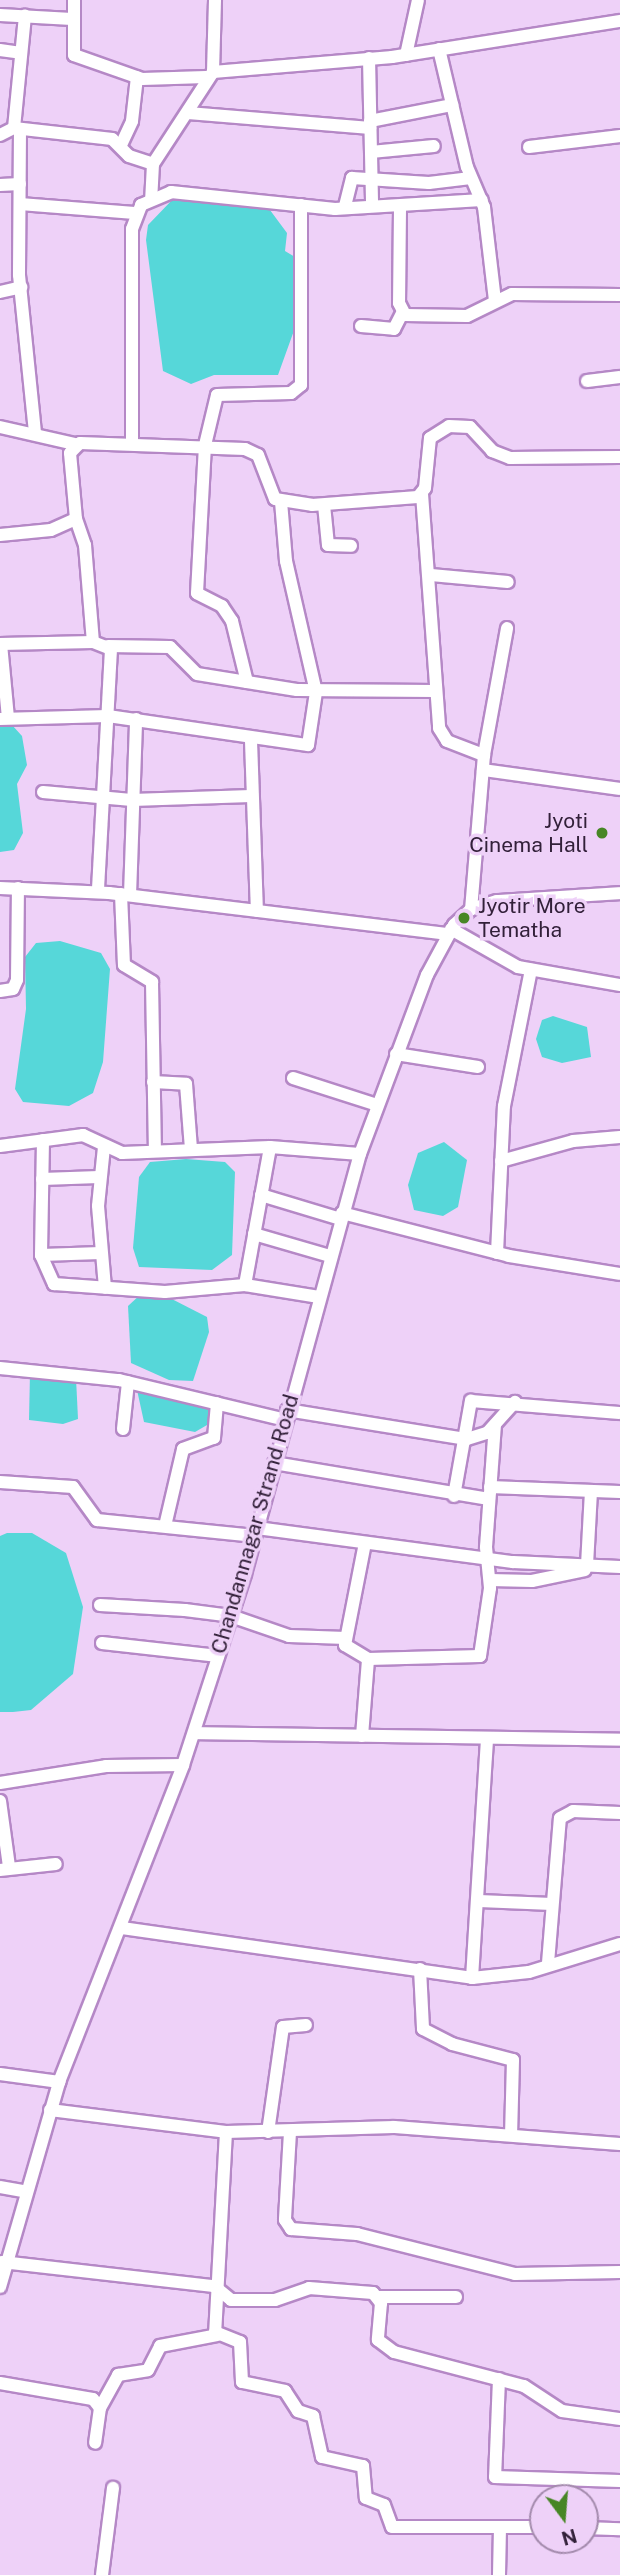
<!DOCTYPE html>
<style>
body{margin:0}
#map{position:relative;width:620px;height:2575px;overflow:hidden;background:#eed1f8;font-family:"Public Sans",sans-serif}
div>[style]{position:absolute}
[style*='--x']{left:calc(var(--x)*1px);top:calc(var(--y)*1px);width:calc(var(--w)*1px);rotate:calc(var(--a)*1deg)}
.water>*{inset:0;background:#56d7d9}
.roads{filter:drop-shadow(2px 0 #b588c6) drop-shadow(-2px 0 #b588c6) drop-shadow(0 2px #b588c6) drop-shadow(0 -2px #b588c6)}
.minor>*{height:12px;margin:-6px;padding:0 6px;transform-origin:6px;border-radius:6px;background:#fff}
.dots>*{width:19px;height:19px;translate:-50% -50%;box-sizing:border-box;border:4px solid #eed1f8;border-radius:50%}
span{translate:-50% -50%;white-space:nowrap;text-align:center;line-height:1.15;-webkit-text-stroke:7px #eed1f8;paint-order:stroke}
.poi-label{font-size:21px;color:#322039}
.right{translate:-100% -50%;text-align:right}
.left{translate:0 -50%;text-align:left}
.street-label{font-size:21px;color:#322039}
.north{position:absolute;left:529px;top:2484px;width:70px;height:70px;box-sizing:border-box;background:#eed1f8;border:2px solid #a38aac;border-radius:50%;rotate:164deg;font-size:19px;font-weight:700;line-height:28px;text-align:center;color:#322039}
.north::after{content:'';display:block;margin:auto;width:24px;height:32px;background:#478625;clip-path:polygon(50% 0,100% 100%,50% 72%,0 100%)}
</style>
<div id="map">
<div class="water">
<i style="clip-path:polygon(174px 198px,267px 206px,287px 233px,285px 251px,295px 257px,296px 325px,278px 375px,214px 375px,191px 384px,163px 371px,146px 240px,148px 225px)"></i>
<i style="clip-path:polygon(0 725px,12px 725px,22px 736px,27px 765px,17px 784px,23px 833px,14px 850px,0 852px)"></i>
<i style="clip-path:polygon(60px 941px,101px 953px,110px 969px,103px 1062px,93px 1093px,69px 1106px,23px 1102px,15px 1089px,26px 1009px,25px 957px,36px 943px)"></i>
<i style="clip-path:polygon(553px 1016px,587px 1027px,591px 1057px,562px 1063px,542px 1057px,536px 1039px,542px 1020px)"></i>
<i style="clip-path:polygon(444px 1142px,467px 1160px,458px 1207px,443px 1216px,414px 1210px,408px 1185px,418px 1153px)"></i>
<i style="clip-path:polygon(186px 1159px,225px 1162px,235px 1172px,232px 1255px,212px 1270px,139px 1267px,133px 1248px,139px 1177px,150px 1162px)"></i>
<i style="clip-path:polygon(141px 1294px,164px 1295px,207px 1317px,209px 1332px,193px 1381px,169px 1380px,131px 1363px,128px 1306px)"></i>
<i style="clip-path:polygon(30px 1373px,76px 1378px,78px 1419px,63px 1424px,29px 1420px)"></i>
<i style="clip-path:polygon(137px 1390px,213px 1405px,214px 1421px,195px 1432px,144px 1422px)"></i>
<i style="clip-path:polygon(7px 1533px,32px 1533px,66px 1553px,83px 1607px,73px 1674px,31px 1710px,13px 1712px,0 1712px,0 1536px)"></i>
</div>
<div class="roads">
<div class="minor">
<i style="--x:74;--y:0;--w:55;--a:90"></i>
<i style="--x:74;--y:55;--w:72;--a:19.4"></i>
<i style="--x:142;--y:79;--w:64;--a:-1.8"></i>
<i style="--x:0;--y:15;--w:72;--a:3.2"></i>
<i style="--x:439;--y:49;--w:121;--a:76.7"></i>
<i style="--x:467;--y:167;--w:43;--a:67"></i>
<i style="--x:484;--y:207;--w:94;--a:83.3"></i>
<i style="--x:0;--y:50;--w:21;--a:8"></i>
<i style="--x:406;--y:55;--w:56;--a:-77.7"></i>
<i style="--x:369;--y:58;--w:147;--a:88.8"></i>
<i style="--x:213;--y:72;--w:180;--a:-4.8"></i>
<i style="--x:392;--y:57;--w:231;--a:-9"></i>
<i style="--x:188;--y:113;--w:183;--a:4.7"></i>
<i style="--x:370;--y:121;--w:84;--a:-11"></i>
<i style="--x:14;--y:128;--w:113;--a:-84.4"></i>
<i style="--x:20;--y:129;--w:146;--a:90.4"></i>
<i style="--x:19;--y:275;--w:158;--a:84.2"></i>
<i style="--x:0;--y:135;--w:16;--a:-27"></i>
<i style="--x:14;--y:128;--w:99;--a:6.4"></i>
<i style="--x:112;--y:139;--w:24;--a:45"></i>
<i style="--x:129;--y:156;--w:25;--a:18"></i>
<i style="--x:153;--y:164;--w:33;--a:93"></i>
<i style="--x:121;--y:145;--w:26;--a:-65"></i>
<i style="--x:132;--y:121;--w:44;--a:-83.5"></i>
<i style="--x:529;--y:147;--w:92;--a:-6.9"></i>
<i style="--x:371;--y:152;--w:63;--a:-5.4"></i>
<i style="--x:153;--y:164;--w:110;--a:-56.9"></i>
<i style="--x:213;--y:72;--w:72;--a:-88.4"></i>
<i style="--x:0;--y:185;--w:20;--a:-3"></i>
<i style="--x:20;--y:204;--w:115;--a:4.5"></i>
<i style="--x:345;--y:206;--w:29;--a:-76"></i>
<i style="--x:352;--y:178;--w:77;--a:3.7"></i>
<i style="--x:429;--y:183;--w:42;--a:-6.8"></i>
<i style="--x:400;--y:209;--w:94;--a:90.6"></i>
<i style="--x:399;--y:303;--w:13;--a:63"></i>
<i style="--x:405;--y:315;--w:62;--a:0.9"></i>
<i style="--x:467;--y:316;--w:50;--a:-26.1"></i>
<i style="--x:512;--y:294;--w:108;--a:0.5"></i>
<i style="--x:0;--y:292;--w:22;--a:-13"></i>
<i style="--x:361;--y:326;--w:33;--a:5"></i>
<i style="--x:394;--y:329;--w:18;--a:-63"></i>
<i style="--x:587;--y:381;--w:33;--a:-7"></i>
<i style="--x:0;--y:427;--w:76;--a:12.9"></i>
<i style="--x:132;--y:443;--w:214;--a:-90"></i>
<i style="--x:132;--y:229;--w:26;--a:-69"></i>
<i style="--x:141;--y:205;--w:33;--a:-23"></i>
<i style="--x:171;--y:192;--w:165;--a:5.9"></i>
<i style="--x:335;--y:209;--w:147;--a:-3.5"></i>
<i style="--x:422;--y:494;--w:235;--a:85.8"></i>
<i style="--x:439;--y:728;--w:15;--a:58"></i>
<i style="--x:447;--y:741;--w:40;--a:21"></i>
<i style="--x:484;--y:755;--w:155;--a:94.8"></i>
<i style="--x:324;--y:505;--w:40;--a:84.3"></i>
<i style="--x:328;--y:545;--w:23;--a:2"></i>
<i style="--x:76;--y:519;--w:28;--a:71"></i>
<i style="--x:85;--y:545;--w:97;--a:85.3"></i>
<i style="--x:0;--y:535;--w:51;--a:-5.6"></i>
<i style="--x:51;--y:530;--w:27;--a:-24"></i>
<i style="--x:76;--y:519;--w:66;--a:-95.2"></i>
<i style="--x:70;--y:453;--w:14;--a:-45"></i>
<i style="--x:80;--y:443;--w:165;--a:2.1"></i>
<i style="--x:245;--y:449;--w:14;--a:25"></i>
<i style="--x:258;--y:455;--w:47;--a:68.9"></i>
<i style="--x:275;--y:499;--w:37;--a:9"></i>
<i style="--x:312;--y:505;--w:106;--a:-4.3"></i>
<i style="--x:418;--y:497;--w:11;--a:-52"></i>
<i style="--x:425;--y:488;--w:50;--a:-84.3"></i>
<i style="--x:430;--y:438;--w:22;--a:-32"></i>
<i style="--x:449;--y:426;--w:21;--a:3"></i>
<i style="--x:470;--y:427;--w:33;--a:47"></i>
<i style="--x:492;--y:451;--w:19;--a:21"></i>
<i style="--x:510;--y:458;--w:110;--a:-0.5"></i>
<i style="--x:431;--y:575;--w:77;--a:5.2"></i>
<i style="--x:0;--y:644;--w:93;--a:-1.2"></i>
<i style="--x:93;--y:642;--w:19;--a:21"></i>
<i style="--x:111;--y:649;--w:243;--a:93.1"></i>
<i style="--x:1;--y:644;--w:74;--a:84.6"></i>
<i style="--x:108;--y:646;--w:62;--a:0.9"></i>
<i style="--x:170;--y:647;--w:38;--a:45"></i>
<i style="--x:197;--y:674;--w:101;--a:9.1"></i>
<i style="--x:297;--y:690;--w:138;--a:0.4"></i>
<i style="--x:247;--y:682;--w:63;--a:-103.8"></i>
<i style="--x:232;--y:621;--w:18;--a:-124"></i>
<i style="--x:222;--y:606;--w:28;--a:-153"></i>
<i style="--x:197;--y:593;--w:148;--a:-86.9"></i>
<i style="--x:205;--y:445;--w:51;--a:-76.5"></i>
<i style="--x:217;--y:395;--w:74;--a:-1.5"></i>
<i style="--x:291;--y:393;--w:13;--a:-39"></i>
<i style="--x:301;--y:385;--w:180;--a:-90"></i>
<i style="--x:0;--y:719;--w:108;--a:-1.6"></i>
<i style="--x:108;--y:716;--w:202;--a:8.3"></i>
<i style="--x:308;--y:745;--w:54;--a:-81.4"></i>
<i style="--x:316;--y:692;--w:134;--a:-102.9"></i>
<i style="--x:286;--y:561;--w:59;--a:-94.8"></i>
<i style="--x:251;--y:741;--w:170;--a:88"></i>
<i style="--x:484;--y:755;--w:129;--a:-79.7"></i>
<i style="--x:483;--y:770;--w:138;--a:7.9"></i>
<i style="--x:43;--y:792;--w:89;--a:5.1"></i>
<i style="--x:132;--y:800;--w:119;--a:-1.9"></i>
<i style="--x:0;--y:888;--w:109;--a:2.6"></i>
<i style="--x:109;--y:893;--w:342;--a:6.9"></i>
<i style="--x:121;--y:894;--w:71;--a:87.6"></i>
<i style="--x:124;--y:965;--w:33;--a:31"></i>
<i style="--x:152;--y:982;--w:169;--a:89"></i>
<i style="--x:130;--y:895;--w:176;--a:-88"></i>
<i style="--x:451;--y:929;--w:77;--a:29.6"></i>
<i style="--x:518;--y:967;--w:104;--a:10"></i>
<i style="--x:0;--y:991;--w:13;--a:-9"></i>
<i style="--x:13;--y:989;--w:10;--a:-66"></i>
<i style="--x:17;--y:980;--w:92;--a:-89.4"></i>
<i style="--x:396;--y:1054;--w:83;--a:9"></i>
<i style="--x:293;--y:1078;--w:88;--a:17.8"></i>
<i style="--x:153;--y:1082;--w:33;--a:3"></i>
<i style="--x:186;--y:1084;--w:65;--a:85.6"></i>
<i style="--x:43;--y:1140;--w:115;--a:91"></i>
<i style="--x:41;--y:1255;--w:32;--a:66"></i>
<i style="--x:54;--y:1284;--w:111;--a:4.1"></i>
<i style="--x:165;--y:1292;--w:80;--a:-5"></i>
<i style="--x:245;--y:1285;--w:75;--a:9.2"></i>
<i style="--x:0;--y:1146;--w:84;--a:-7.5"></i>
<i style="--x:83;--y:1135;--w:43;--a:24.8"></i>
<i style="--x:122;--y:1153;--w:148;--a:-2.3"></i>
<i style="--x:270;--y:1147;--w:90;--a:4.4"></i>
<i style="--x:104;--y:1147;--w:59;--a:95.8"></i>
<i style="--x:98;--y:1206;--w:82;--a:85.1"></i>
<i style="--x:501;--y:1161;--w:75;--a:-15.5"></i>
<i style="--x:573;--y:1141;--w:47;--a:-4.9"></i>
<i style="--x:42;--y:1179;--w:57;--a:-2"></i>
<i style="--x:261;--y:1195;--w:84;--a:16.7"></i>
<i style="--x:342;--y:1213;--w:172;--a:14.4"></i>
<i style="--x:509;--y:1256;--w:112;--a:9.2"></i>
<i style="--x:254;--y:1234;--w:79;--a:16.1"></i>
<i style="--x:497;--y:1253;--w:147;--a:-87.3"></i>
<i style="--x:504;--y:1106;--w:139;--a:-78.8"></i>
<i style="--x:41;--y:1255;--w:60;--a:-1.9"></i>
<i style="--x:245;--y:1285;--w:140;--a:-79.7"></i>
<i style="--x:0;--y:1368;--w:120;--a:5.8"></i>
<i style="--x:119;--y:1380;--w:171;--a:13.5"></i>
<i style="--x:287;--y:1410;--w:182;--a:9.2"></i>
<i style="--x:467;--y:1439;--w:21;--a:-17"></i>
<i style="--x:487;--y:1433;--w:42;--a:-47.9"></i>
<i style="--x:123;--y:1429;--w:47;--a:-83.9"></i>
<i style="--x:274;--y:1463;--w:218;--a:9.5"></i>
<i style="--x:0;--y:1482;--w:73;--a:3.9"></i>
<i style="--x:73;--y:1487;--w:41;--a:54"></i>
<i style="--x:97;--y:1520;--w:159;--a:5.8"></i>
<i style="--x:490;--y:1487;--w:130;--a:2.2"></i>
<i style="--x:454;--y:1496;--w:97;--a:-79.9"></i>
<i style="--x:471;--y:1401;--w:149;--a:4.6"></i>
<i style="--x:165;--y:1526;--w:79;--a:-76.8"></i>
<i style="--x:183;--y:1449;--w:33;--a:-20"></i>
<i style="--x:214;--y:1438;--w:35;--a:-85"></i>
<i style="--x:257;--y:1528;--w:258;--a:7.6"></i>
<i style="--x:513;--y:1562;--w:107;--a:2.7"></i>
<i style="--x:365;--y:1543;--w:104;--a:101.1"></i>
<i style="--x:345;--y:1645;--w:27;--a:31"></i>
<i style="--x:587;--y:1565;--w:74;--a:-86.9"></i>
<i style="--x:490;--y:1580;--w:42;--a:1.4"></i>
<i style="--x:532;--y:1581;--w:54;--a:-11.7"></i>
<i style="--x:100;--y:1605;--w:85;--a:3.4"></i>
<i style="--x:185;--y:1610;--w:46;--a:7.4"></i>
<i style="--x:231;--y:1616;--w:61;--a:19"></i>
<i style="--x:289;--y:1636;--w:57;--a:2"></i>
<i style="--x:102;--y:1643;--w:117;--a:6.4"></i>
<i style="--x:194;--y:1733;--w:426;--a:0.9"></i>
<i style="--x:362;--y:1736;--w:77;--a:-85.5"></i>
<i style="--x:368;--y:1659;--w:112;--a:-1.5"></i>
<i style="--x:480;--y:1656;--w:69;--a:-81.6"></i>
<i style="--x:490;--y:1588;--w:41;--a:-95.6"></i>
<i style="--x:486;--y:1547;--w:122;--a:-85.8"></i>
<i style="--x:0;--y:1783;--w:107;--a:-9.1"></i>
<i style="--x:106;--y:1766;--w:77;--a:-0.7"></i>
<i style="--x:0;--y:1801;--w:67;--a:82.2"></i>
<i style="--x:0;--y:1870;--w:56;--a:-6.1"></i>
<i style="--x:479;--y:1901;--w:73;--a:2.4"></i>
<i style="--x:122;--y:1928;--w:354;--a:8.1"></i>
<i style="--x:472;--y:1978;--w:57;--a:-6"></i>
<i style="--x:529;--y:1972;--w:95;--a:-17.1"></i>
<i style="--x:548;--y:1963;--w:145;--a:-85.3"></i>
<i style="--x:560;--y:1818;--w:15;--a:-28"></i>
<i style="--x:573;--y:1811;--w:47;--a:2.4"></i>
<i style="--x:420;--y:1969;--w:60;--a:87.1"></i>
<i style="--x:423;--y:2029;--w:33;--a:27"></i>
<i style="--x:452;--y:2044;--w:63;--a:14.7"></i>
<i style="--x:513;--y:2060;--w:75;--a:91.5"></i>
<i style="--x:472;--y:1978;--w:240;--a:-86.4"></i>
<i style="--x:0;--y:2074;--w:60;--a:7.7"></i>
<i style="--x:50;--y:2110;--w:177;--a:7.1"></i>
<i style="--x:226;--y:2132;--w:168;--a:-1.7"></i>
<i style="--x:394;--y:2127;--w:227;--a:4.3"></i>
<i style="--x:226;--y:2132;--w:200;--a:93.1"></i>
<i style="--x:215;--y:2332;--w:27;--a:22"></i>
<i style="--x:240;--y:2342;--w:40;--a:87.1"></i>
<i style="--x:242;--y:2382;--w:44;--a:11.8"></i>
<i style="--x:285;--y:2391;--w:24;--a:57"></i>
<i style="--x:298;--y:2411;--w:16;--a:18"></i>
<i style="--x:313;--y:2416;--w:42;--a:77.6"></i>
<i style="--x:322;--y:2457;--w:42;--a:12.4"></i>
<i style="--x:363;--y:2466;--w:32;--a:85"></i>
<i style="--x:366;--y:2498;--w:19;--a:21"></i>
<i style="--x:384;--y:2505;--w:23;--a:70"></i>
<i style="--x:392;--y:2527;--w:151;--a:0"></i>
<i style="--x:268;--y:2132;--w:106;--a:-81.9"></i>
<i style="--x:283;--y:2027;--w:23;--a:-5"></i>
<i style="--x:290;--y:2132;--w:88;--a:93.3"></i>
<i style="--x:285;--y:2220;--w:11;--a:56"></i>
<i style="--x:291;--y:2229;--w:66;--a:4.3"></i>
<i style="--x:357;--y:2234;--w:163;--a:14.2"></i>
<i style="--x:515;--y:2274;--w:105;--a:-1.1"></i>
<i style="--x:0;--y:2187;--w:27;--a:10"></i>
<i style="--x:2;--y:2262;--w:213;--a:6.5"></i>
<i style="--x:214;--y:2286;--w:22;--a:39"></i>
<i style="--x:231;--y:2300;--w:44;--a:0"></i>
<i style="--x:275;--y:2300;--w:36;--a:-19"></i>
<i style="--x:309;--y:2288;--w:64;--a:4.5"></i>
<i style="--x:373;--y:2293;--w:13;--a:51"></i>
<i style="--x:381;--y:2303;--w:37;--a:95"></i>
<i style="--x:378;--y:2340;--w:20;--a:37"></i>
<i style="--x:394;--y:2352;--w:134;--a:14.7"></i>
<i style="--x:524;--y:2386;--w:45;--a:33.3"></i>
<i style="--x:562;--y:2411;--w:59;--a:7.9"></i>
<i style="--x:0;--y:2287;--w:213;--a:-73.9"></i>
<i style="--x:59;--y:2082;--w:340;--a:-68.6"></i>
<i style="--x:183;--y:1765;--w:201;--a:-72"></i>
<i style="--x:245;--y:1574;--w:435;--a:-74.7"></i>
<i style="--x:360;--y:1154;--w:191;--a:-69.5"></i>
<i style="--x:427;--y:975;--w:57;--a:-61.6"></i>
<i style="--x:454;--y:925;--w:23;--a:-43"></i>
<i style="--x:471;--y:909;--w:27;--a:-17"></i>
<i style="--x:497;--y:901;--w:123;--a:-3.7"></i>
<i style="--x:378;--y:2297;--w:78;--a:0"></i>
<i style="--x:499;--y:2379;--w:98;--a:92.3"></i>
<i style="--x:495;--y:2477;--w:125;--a:1.8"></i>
<i style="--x:0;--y:2383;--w:94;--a:9.8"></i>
<i style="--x:93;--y:2399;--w:11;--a:52"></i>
<i style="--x:100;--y:2408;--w:35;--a:98"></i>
<i style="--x:100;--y:2408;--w:38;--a:-61"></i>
<i style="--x:118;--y:2375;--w:30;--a:-9"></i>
<i style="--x:148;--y:2370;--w:27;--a:-63"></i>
<i style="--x:160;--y:2346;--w:58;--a:-10.9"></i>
<i style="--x:585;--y:2528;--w:35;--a:2"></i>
<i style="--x:102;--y:2575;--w:88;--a:-82.8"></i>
<i style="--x:499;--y:2575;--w:48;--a:-88.8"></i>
</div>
</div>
<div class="dots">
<i style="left:602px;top:833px;background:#478625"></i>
<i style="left:464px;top:918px;background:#478625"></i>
</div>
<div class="poi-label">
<span class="right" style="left:588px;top:833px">Jyoti<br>Cinema Hall</span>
<span class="left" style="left:478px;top:918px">Jyotir More<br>Tematha</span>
</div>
<div class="street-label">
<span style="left:255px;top:1524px;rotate:-74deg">Chandannagar Strand Road</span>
</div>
<div class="north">N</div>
</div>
